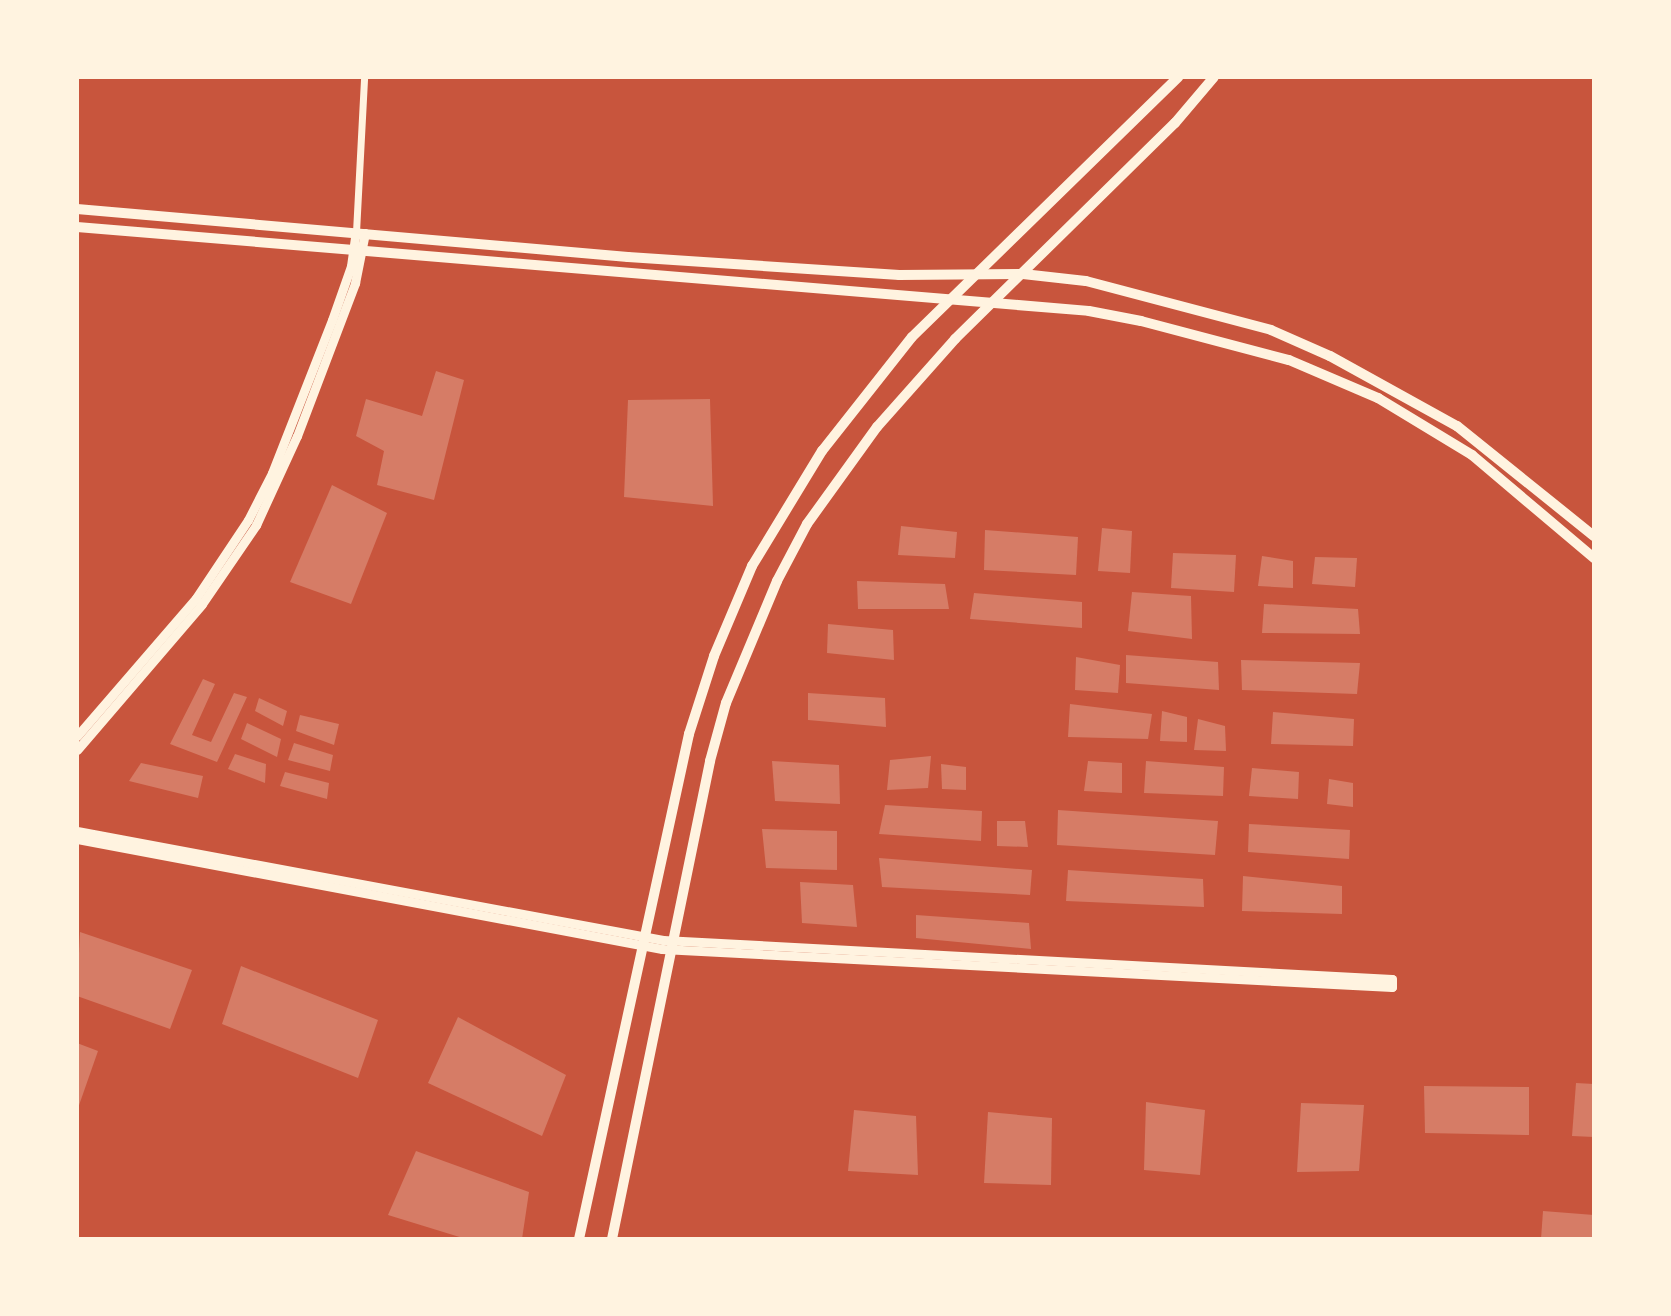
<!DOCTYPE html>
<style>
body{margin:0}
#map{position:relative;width:1671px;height:1316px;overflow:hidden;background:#c8553d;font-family:Raleway,sans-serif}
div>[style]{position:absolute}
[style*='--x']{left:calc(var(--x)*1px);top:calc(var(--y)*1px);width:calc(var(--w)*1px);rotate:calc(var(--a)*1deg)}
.building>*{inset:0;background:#d67c66}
.minor>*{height:7px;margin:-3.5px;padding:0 3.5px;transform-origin:3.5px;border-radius:3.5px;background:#fff3e0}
.tertiary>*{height:9px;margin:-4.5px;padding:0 4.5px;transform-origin:4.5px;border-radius:4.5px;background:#fff3e0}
.secondary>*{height:10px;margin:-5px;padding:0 5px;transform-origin:5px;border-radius:5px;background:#fff3e0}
.primary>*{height:10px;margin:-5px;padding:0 5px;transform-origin:5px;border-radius:5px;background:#fff3e0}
span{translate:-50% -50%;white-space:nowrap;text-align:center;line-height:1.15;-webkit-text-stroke:5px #fff3e0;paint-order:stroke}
.frame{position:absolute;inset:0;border:79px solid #fff3e0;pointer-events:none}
</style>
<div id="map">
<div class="building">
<i style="clip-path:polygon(436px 371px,464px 380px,434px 500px,377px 485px,384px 451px,356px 436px,366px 399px,422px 416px)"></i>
<i style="clip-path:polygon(710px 399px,713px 506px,624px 497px,628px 400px)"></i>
<i style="clip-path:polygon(332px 485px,387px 513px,351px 604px,290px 582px)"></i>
<i style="clip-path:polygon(901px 526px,957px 532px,955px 558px,898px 555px)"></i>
<i style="clip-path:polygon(1102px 528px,1132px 531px,1130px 573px,1098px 571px)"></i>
<i style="clip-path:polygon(985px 530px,1078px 537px,1076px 575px,984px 570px)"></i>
<i style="clip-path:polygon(1173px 553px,1236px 555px,1234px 592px,1171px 588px)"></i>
<i style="clip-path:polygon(1262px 556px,1293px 561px,1293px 588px,1258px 586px)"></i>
<i style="clip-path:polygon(1315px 557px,1357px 558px,1355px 587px,1312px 584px)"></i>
<i style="clip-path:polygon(857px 581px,945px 584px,949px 609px,858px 609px)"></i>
<i style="clip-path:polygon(1132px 592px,1191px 596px,1192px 639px,1128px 631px)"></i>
<i style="clip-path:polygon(974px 593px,1082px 602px,1082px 628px,970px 619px)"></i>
<i style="clip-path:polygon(1264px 604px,1358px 609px,1360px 634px,1262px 633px)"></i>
<i style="clip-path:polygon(828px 624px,893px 630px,894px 660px,827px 653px)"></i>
<i style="clip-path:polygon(1126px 655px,1218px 662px,1219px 690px,1126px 683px)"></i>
<i style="clip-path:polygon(1076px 657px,1120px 665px,1118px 693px,1075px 690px)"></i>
<i style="clip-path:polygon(1241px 660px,1360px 663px,1357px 694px,1242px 690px)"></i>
<i style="clip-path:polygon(203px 679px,215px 684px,192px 735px,211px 742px,234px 693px,247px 697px,217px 762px,170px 744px)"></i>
<i style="clip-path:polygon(808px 693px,885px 698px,886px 727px,808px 720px)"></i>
<i style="clip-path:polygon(259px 698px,287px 711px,283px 726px,255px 711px)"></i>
<i style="clip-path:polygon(1070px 704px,1152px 714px,1148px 739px,1068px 737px)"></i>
<i style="clip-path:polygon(1162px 711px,1187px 717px,1187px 742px,1160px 741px)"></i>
<i style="clip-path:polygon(1273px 712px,1354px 719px,1353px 746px,1271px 744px)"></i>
<i style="clip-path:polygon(300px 715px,339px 724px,334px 745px,296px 731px)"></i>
<i style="clip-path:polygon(1198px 719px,1225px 726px,1226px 751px,1194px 750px)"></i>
<i style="clip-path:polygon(247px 723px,281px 739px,277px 757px,241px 739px)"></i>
<i style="clip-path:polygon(294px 743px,333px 755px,330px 771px,288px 760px)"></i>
<i style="clip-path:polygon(235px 754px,266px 764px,265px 783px,228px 769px)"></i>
<i style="clip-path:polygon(931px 756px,928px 788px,887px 790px,890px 760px)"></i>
<i style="clip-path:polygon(772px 761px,839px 765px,840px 804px,775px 801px)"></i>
<i style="clip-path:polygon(1088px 761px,1122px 763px,1122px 793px,1084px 791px)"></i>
<i style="clip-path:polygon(1146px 761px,1224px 767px,1223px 796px,1144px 793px)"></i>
<i style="clip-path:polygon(141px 763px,203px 776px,198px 798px,129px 781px)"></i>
<i style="clip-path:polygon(941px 764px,966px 767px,966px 790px,942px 789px)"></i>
<i style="clip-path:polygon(1252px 768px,1299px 772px,1298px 799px,1249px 796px)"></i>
<i style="clip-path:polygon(285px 772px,329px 783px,327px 799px,280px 786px)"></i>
<i style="clip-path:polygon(1329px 779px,1353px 783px,1353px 807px,1327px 804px)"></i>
<i style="clip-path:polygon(885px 805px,982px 811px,981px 841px,879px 834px)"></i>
<i style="clip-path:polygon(1058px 810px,1218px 821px,1215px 855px,1057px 845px)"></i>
<i style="clip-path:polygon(997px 821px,1025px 821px,1028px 847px,997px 846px)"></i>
<i style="clip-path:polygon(1249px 824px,1350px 830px,1349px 859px,1248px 852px)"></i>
<i style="clip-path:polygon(762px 829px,837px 831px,837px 870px,766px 868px)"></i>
<i style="clip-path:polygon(879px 858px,1032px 870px,1030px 895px,882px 887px)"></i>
<i style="clip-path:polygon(1068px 870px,1203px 879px,1204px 907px,1066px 901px)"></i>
<i style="clip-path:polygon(1243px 876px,1342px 886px,1342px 914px,1242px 911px)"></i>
<i style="clip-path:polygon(800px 882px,853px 885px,857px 927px,802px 923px)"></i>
<i style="clip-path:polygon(916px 915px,1029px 923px,1031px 949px,916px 938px)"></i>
<i style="clip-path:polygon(80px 932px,192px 970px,170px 1029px,77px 996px)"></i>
<i style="clip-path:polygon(241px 966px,378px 1020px,358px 1078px,222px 1024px)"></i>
<i style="clip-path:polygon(458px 1017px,566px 1075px,542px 1136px,428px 1083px)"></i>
<i style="clip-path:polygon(77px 1043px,98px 1051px,77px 1111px)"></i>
<i style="clip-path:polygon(1576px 1083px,1594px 1084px,1594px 1137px,1572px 1136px)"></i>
<i style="clip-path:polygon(1424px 1086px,1529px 1087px,1529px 1135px,1425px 1133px)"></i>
<i style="clip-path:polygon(1146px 1102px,1205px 1110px,1200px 1175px,1144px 1170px)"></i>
<i style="clip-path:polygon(1301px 1103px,1364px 1105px,1359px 1171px,1297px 1172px)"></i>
<i style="clip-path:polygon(854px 1110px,916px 1116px,918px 1175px,848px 1171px)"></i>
<i style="clip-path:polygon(988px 1112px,1052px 1118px,1051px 1185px,984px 1183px)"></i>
<i style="clip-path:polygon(416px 1151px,529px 1192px,522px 1239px,466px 1239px,388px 1215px)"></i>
<i style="clip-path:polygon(1543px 1211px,1594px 1215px,1594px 1239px,1541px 1239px)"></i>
</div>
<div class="minor">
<i style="--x:356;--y:232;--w:155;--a:-87"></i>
</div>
<div class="tertiary">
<i style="--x:77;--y:736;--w:182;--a:-49.2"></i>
<i style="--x:196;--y:598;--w:94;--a:-56.3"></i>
<i style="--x:248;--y:520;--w:53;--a:-62.9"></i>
<i style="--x:272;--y:473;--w:164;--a:-68.6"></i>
<i style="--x:332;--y:320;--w:57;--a:-70.6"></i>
<i style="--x:351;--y:266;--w:34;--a:-82"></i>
<i style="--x:77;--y:750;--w:192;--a:-49.4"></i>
<i style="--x:202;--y:604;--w:96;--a:-55.6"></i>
<i style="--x:256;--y:525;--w:98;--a:-65.3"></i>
<i style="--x:297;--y:436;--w:164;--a:-69.2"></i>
<i style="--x:355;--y:283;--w:51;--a:-78.7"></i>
<i style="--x:77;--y:831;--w:596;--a:10.54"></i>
<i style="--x:663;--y:940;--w:730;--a:3.06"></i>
<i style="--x:1392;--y:979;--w:8;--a:90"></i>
<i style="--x:1392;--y:987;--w:731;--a:-177.02"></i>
<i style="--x:662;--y:949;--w:595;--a:-169.35"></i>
</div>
<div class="secondary">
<i style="--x:77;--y:209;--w:553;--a:4.98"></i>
<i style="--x:628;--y:257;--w:272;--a:3.8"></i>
<i style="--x:899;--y:275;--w:124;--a:-0.5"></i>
<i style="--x:1023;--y:274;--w:63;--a:6.3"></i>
<i style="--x:1086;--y:281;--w:191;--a:14.8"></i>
<i style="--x:1271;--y:330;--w:64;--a:23.8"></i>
<i style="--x:1330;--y:356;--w:145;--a:28.9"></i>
<i style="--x:1457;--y:426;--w:176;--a:38.8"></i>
<i style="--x:77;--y:227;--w:1015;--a:4.74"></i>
<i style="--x:1089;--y:311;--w:53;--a:10.9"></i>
<i style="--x:1141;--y:321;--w:153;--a:14.8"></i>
<i style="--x:1289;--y:360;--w:97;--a:23.1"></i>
<i style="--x:1378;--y:398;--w:110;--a:31.2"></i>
<i style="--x:1472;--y:455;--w:160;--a:40.2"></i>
</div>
<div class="primary">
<i style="--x:579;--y:1239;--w:517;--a:-77.71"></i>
<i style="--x:689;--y:734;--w:82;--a:-72.2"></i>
<i style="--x:714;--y:656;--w:98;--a:-67.1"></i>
<i style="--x:752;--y:566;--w:135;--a:-58.7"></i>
<i style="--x:822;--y:451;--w:145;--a:-51.7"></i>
<i style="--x:912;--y:337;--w:372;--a:-44.3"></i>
<i style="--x:612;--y:1239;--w:488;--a:-78.4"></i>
<i style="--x:710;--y:761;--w:60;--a:-74.6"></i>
<i style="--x:726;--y:703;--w:132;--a:-67.3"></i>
<i style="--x:777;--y:581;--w:64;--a:-62.2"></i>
<i style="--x:807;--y:524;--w:120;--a:-54.2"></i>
<i style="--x:877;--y:427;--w:118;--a:-48.4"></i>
<i style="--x:955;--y:339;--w:308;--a:-44.5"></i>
<i style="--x:1175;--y:123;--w:60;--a:-49.7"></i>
</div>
<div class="frame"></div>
</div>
